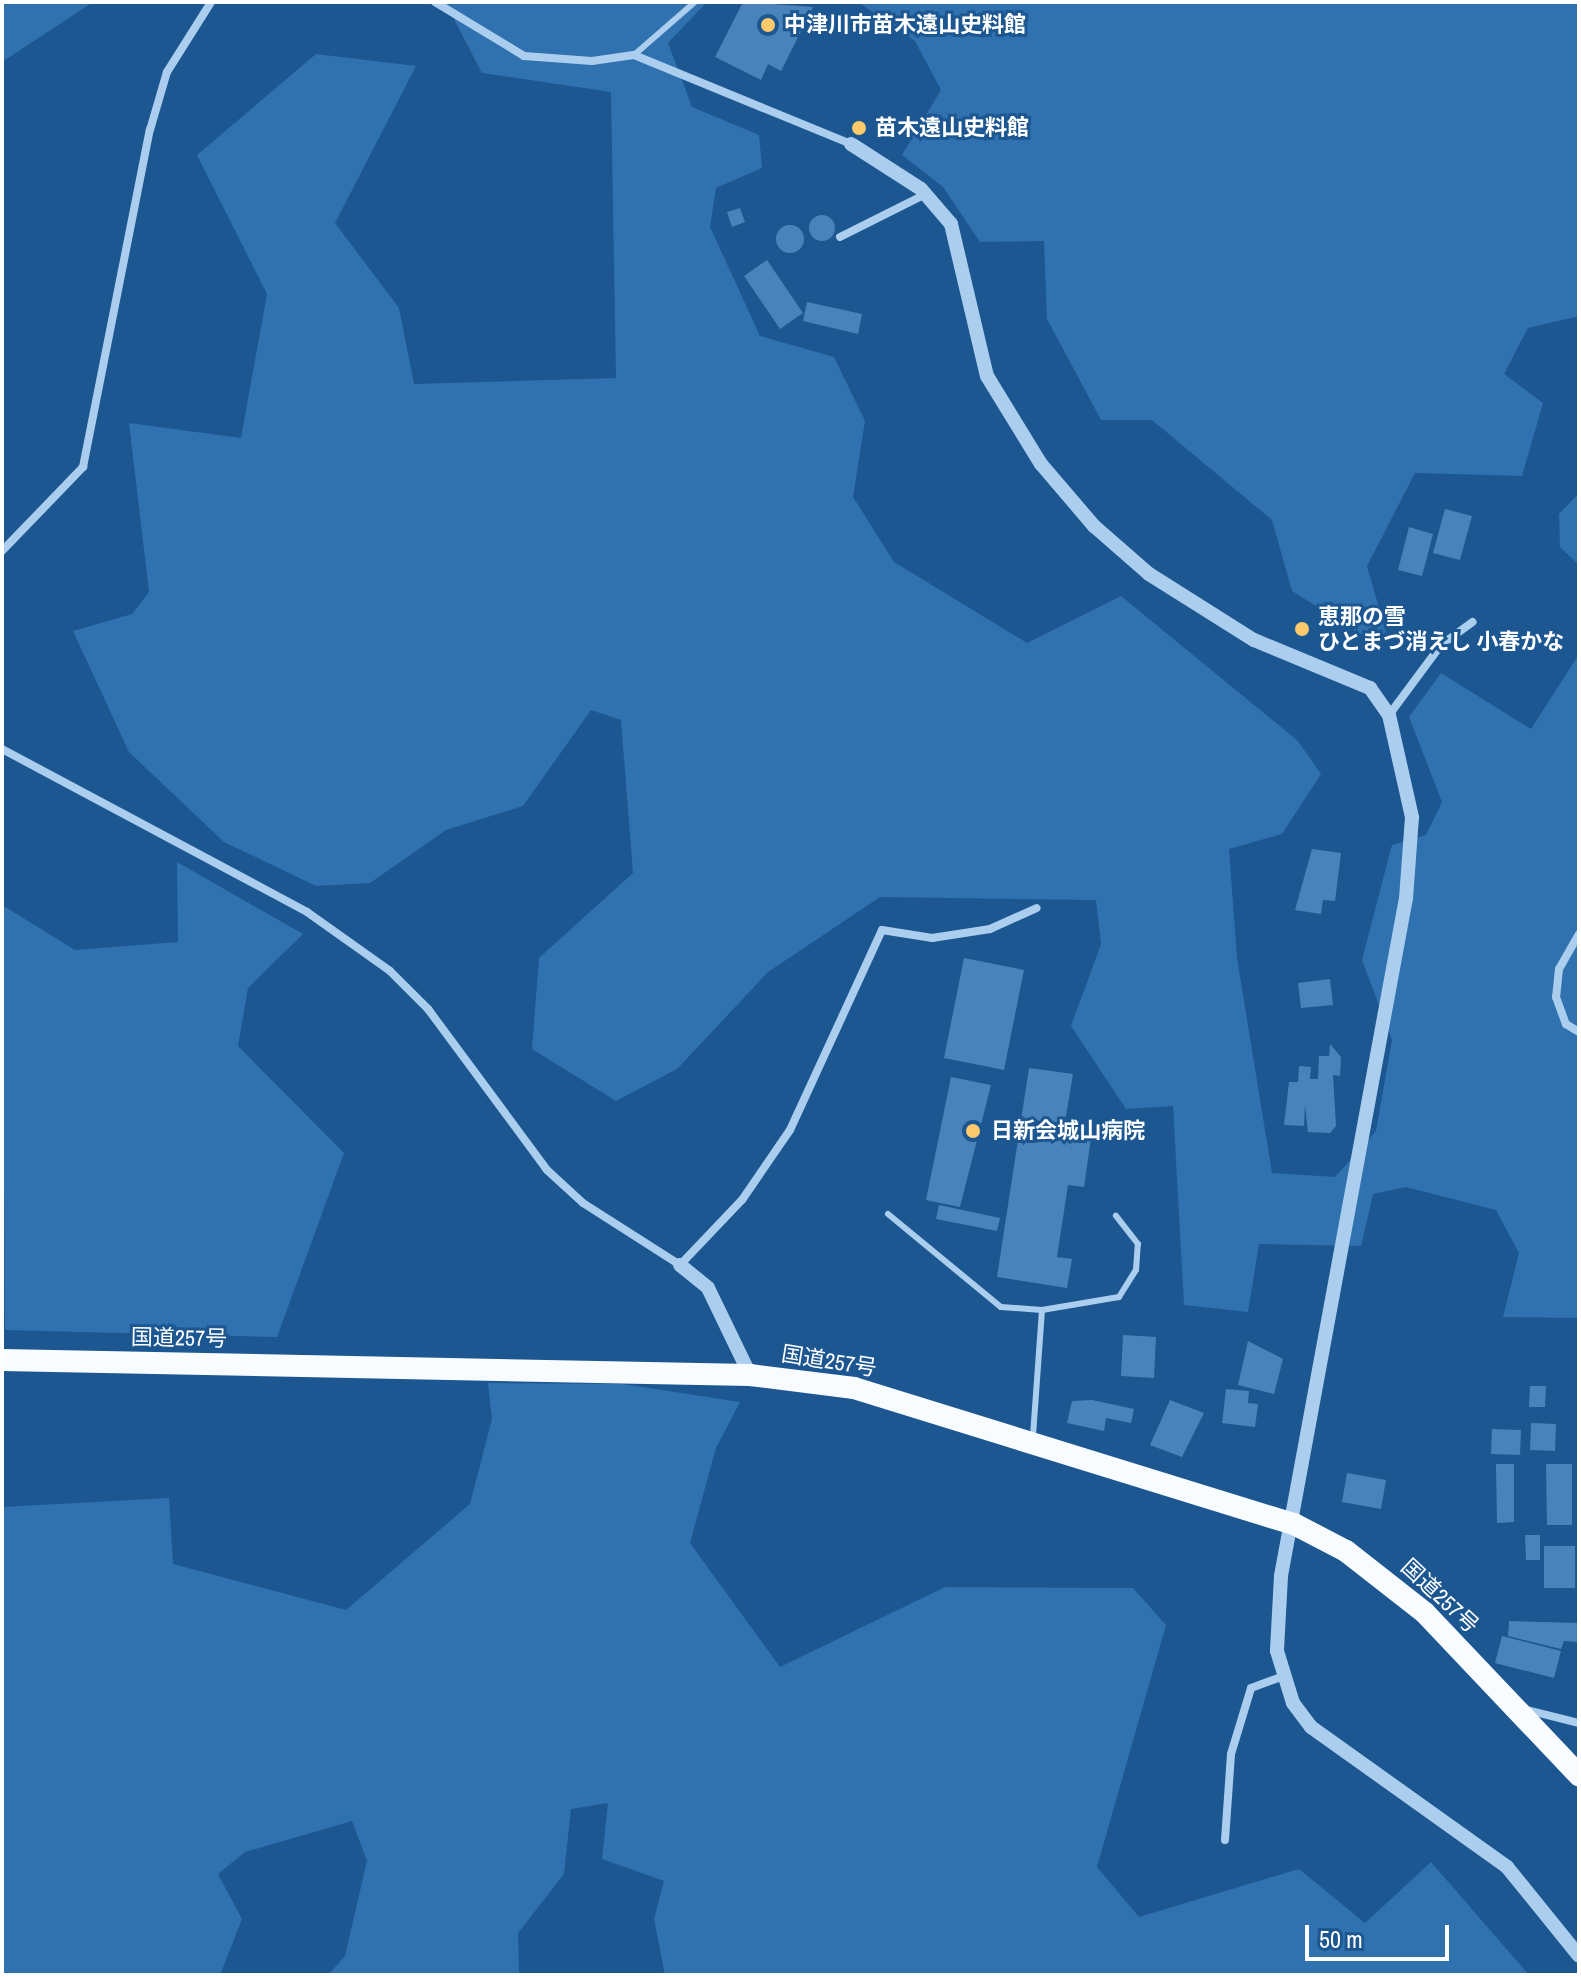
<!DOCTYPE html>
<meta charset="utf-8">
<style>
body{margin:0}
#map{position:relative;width:1581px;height:1977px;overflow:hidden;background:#1c5791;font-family:"Archivo Narrow","Noto Sans JP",sans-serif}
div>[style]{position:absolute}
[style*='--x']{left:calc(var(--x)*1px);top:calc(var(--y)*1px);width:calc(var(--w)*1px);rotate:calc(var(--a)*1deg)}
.green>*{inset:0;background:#2f72af}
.building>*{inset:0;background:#4983ba}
.round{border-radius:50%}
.service>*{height:6px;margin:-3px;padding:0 3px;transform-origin:3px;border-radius:3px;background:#acceee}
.minor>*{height:8px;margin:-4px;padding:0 4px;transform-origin:4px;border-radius:4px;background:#acceee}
.tertiary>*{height:14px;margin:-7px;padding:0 7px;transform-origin:7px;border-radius:7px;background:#acceee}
.trunk>*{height:22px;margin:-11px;padding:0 11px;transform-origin:11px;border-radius:11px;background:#f9fcff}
.dots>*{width:22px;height:22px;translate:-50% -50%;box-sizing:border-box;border:4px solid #1c5791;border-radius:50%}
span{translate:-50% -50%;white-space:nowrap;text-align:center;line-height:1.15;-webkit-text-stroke:6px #1c5791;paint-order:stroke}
.poi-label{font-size:22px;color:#fff;font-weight:700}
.left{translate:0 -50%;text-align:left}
.street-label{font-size:22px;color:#fff}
.frame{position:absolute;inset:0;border:4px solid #fff;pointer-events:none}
.scale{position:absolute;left:1305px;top:1925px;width:144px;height:36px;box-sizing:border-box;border:4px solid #fff;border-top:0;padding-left:10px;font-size:24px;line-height:28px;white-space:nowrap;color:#fff;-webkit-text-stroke:6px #1c5791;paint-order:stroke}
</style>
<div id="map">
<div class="green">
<i style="clip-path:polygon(2px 2px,93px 2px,2px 62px)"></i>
<i style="clip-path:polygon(445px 2px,707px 2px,668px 43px,692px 107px,759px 135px,762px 168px,716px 188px,710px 227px,760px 336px,834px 357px,865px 421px,853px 497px,894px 562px,1027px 643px,1121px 596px,1298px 741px,1321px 774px,1282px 834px,1229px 849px,1237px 958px,1272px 1173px,1335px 1177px,1376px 1131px,1392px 1040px,1362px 960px,1392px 845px,1426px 835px,1442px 802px,1409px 717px,1441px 673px,1531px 729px,1579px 654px,1579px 1318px,1503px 1317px,1519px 1253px,1496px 1210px,1406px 1187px,1373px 1194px,1361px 1246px,1259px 1244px,1248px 1312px,1184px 1305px,1173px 1106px,1126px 1109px,1071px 1026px,1101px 944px,1096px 900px,880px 897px,768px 972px,677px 1069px,616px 1101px,532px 1049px,539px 958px,633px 873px,621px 720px,591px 710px,523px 806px,446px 830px,370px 883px,316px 886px,224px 842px,129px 752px,73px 631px,132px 614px,149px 592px,129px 423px,241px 438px,267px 294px,197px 155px,316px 54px,416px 66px,335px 223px,399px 308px,414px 384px,616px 378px,611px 92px,482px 73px)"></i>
<i style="clip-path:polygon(858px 2px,1579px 2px,1579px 316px,1528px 328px,1504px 374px,1543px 403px,1522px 476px,1415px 473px,1367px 566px,1386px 632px,1374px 642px,1292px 591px,1272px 520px,1152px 420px,1101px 420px,1047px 319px,1044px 241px,980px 242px,943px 187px,902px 155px,941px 90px,915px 41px)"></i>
<i style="clip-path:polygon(1579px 493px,1579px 565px,1560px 547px,1559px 514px)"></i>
<i style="clip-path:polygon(177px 862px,303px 934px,248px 988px,238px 1046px,344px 1153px,277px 1337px,5px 1330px,2px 905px,75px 950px,178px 942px)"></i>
<i style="clip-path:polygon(488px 1383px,623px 1384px,740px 1402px,716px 1448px,690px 1543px,780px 1667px,945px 1587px,1133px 1588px,1166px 1625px,1097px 1867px,1139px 1917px,1299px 1869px,1365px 1923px,1431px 1862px,1529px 1975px,665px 1975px,654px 1919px,664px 1881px,602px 1859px,608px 1803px,571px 1809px,564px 1874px,518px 1933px,519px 1975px,328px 1975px,345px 1956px,367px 1861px,352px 1821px,245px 1852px,218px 1874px,242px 1919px,220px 1975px,2px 1975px,2px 1507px,169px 1498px,173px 1564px,346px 1610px,470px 1504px,492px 1419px)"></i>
</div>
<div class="building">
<i style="clip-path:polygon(743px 2px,813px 7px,781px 71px,768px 64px,761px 80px,715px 57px)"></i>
<i style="clip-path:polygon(740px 208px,745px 222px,732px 227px,727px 212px)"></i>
<i class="round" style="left:809px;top:215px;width:26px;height:26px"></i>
<i class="round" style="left:776px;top:225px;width:28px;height:28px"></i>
<i style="clip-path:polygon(767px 260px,803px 313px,780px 329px,744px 276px)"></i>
<i style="clip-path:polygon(807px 302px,862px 314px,858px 334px,803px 321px)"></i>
<i style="clip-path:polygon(1445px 509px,1472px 516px,1460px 560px,1433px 553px)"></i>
<i style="clip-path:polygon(1409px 527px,1433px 534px,1422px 576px,1398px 570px)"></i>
<i style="clip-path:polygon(1312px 849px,1341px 853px,1335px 901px,1323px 900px,1321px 914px,1295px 910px)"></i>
<i style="clip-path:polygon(964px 958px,1024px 970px,1004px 1070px,944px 1058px)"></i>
<i style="clip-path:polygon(1330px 979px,1333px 1005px,1301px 1008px,1298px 983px)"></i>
<i style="clip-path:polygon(1330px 1044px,1341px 1057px,1340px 1076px,1333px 1075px,1336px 1126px,1330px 1133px,1308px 1132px,1305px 1105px,1304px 1126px,1284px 1125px,1289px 1082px,1298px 1082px,1299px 1066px,1311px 1067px,1310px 1079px,1318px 1079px,1319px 1056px,1329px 1056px)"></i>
<i style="clip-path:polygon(1029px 1068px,1073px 1074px,1063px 1134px,1091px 1138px,1084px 1187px,1068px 1185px,1057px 1257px,1072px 1259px,1067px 1288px,997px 1277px)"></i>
<i style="clip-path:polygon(951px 1077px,991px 1085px,960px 1207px,926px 1200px)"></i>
<i style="clip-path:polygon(939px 1205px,1000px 1218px,997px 1231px,936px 1219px)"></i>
<i style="clip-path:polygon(1123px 1335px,1156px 1337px,1154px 1378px,1121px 1376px)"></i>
<i style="clip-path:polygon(1248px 1341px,1283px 1359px,1274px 1394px,1238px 1385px)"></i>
<i style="clip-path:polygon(1530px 1386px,1546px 1386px,1545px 1407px,1529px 1407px)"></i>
<i style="clip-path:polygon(1226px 1389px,1249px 1391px,1248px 1403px,1258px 1404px,1255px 1427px,1222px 1423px)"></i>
<i style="clip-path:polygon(1092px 1400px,1134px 1409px,1131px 1423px,1106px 1418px,1104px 1431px,1067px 1423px,1072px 1401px)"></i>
<i style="clip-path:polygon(1170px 1400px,1204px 1413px,1182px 1457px,1150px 1445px)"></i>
<i style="clip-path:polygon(1531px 1423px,1556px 1424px,1555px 1451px,1530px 1450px)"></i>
<i style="clip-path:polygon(1492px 1429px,1521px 1430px,1520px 1455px,1491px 1454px)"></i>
<i style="clip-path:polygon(1496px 1464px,1514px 1464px,1514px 1522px,1497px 1523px)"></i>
<i style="clip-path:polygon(1546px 1464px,1572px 1464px,1572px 1525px,1547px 1525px)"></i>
<i style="clip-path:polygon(1347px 1473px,1386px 1480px,1381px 1509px,1342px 1502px)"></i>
<i style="clip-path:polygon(1525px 1535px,1540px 1535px,1540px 1560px,1526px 1560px)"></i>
<i style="clip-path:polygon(1544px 1546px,1575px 1546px,1575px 1588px,1544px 1588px)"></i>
<i style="clip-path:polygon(1509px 1621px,1579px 1623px,1579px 1642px,1564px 1641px,1561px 1649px,1508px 1636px)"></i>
<i style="clip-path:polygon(1502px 1636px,1561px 1651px,1554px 1678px,1495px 1663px)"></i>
</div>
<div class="service">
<i style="--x:634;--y:55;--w:81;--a:-41"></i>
<i style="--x:888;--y:1214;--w:146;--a:39.5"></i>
<i style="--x:1001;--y:1307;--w:41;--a:4.2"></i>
<i style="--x:1042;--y:1310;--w:127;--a:94.1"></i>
<i style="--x:1042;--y:1310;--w:78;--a:-9.6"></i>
<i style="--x:1119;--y:1297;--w:32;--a:-58"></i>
<i style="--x:1136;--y:1270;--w:26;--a:-86"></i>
<i style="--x:1138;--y:1244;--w:36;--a:-128"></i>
</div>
<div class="minor">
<i style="--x:435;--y:2;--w:104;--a:31.2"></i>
<i style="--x:524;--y:56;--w:68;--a:4.2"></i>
<i style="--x:592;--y:61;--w:42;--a:-8.1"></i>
<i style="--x:634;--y:55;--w:235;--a:22.3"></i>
<i style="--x:840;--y:237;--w:96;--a:-26.6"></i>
<i style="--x:2;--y:551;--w:117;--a:-46"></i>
<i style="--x:83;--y:467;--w:344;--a:-78.8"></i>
<i style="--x:150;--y:130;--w:60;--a:-73.7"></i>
<i style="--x:167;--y:72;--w:83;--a:-57.8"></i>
<i style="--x:1389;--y:715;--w:87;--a:-53.4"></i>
<i style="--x:1441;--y:645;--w:39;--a:-36"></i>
<i style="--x:2;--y:749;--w:346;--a:28.1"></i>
<i style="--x:307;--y:912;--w:102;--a:35.4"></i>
<i style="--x:390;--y:971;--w:54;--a:45"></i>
<i style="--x:428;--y:1009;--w:200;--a:53.5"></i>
<i style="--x:547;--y:1170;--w:49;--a:42.5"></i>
<i style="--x:583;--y:1203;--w:115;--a:32.6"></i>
<i style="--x:680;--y:1265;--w:90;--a:-46.4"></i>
<i style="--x:742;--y:1200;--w:85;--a:-55.6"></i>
<i style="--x:790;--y:1130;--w:220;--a:-65.3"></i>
<i style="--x:882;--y:930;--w:51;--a:9.1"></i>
<i style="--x:932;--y:938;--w:59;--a:-8.8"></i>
<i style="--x:990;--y:929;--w:51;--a:-24.1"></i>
<i style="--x:1579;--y:934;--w:40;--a:119.7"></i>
<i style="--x:1559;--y:969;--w:28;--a:96"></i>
<i style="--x:1556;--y:997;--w:29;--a:70"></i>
<i style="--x:1566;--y:1024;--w:15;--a:32"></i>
<i style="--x:1523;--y:1709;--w:58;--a:14"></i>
<i style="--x:1225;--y:1840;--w:86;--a:-86"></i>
<i style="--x:1231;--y:1754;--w:69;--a:-73.1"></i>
<i style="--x:1251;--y:1688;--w:33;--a:-20"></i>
</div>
<div class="tertiary">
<i style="--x:851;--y:144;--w:83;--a:32.7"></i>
<i style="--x:921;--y:189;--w:46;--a:49.4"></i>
<i style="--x:951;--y:224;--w:156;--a:76.7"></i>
<i style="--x:987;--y:376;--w:103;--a:58.5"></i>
<i style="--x:1041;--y:464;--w:82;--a:49.5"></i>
<i style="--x:1094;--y:526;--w:73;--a:41.1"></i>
<i style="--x:1149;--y:574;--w:124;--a:32.2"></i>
<i style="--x:1254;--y:640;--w:126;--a:22.5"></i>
<i style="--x:1370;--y:688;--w:33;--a:55"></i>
<i style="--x:1389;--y:715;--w:105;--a:77.3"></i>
<i style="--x:1412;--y:817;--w:81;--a:94.2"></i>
<i style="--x:1406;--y:898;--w:689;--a:100.45"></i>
<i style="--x:1281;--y:1576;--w:75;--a:93.1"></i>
<i style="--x:1277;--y:1651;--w:54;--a:72.9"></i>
<i style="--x:1293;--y:1703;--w:30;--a:53"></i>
<i style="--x:1311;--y:1727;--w:241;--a:35.5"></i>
<i style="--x:1507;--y:1867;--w:114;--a:51"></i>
<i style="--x:680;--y:1265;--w:36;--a:39"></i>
<i style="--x:708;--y:1288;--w:97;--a:64.2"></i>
</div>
<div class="trunk">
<i style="--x:2;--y:1360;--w:748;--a:1.15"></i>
<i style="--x:750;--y:1375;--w:105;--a:7.1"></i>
<i style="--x:854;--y:1388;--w:461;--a:17.2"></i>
<i style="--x:1294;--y:1524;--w:59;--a:27.4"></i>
<i style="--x:1346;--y:1551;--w:100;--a:38.1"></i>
<i style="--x:1425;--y:1613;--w:224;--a:46.5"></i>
</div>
<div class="dots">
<i style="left:768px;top:25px;background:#fec96a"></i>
<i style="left:859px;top:128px;background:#fec96a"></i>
<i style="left:1302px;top:629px;background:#fec96a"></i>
<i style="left:973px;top:1131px;background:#fec96a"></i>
</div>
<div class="poi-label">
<span class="left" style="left:784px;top:25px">中津川市苗木遠山史料館</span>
<span class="left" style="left:875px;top:128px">苗木遠山史料館</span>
<span class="left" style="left:1318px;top:629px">恵那の雪<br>ひとまづ消えし 小春かな</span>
<span class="left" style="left:991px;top:1131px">日新会城山病院</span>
</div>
<div class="street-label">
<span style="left:179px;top:1338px;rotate:1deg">国道257号</span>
<span style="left:829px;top:1361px;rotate:9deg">国道257号</span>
<span style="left:1440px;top:1596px;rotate:43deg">国道257号</span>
</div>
<div class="frame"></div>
<div class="scale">50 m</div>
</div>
